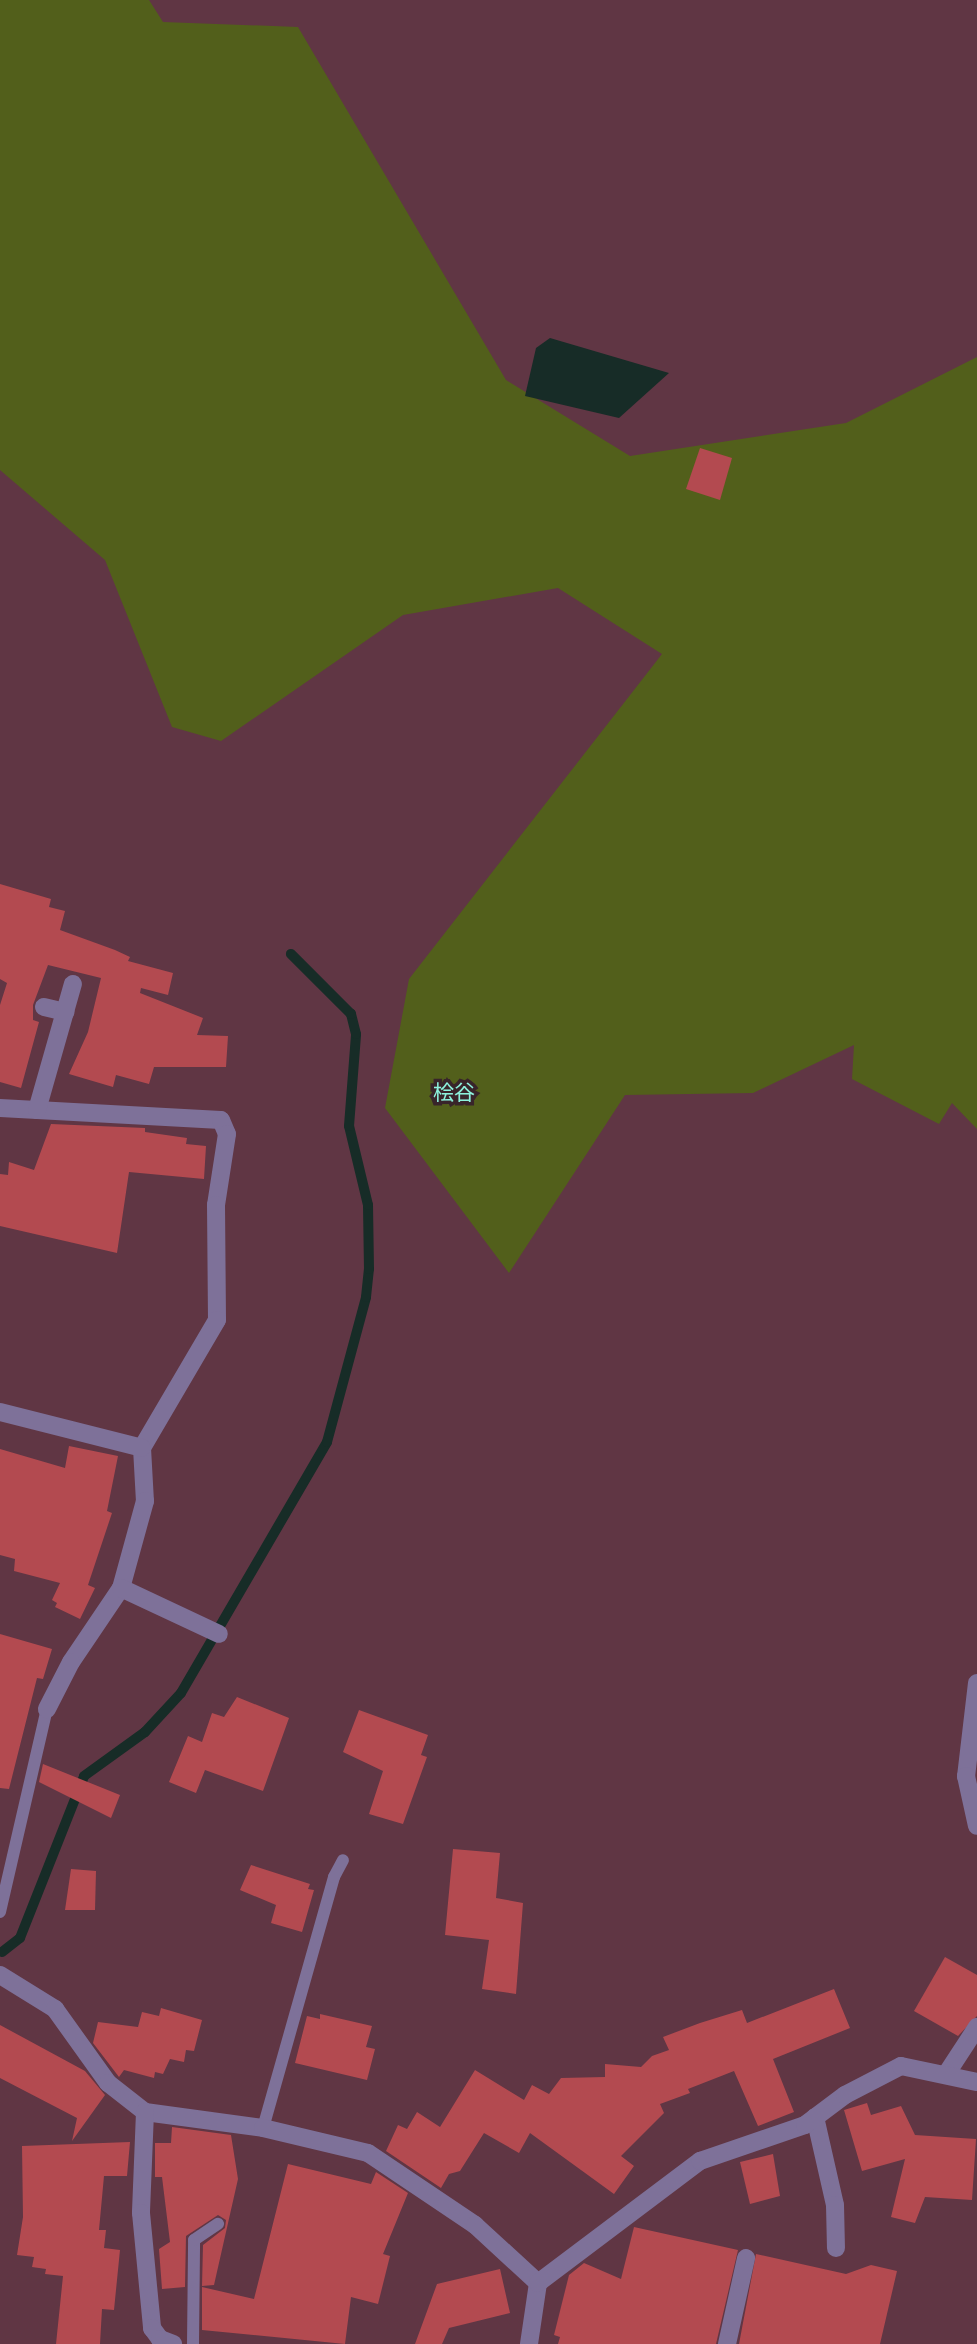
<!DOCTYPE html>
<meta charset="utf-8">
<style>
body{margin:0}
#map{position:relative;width:977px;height:2344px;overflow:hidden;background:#603644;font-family:Commissioner,"Noto Sans JP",sans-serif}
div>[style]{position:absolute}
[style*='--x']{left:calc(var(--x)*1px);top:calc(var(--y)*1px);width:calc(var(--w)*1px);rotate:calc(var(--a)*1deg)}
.green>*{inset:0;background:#525f1b}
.water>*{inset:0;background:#172c27}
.stream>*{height:10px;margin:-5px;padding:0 5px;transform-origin:5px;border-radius:5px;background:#172c27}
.building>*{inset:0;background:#b34a50}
.lane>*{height:12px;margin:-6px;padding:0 6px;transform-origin:6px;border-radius:6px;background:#7e7199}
.street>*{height:18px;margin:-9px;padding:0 9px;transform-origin:9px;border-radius:9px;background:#7e7199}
span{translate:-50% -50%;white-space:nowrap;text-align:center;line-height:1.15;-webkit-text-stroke:7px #38242a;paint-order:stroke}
.neighbourhood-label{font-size:21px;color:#8df2dd}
</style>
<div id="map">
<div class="green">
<i style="clip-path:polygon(0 0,149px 0,163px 22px,298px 27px,506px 380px,630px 456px,846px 423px,977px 357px,977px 1129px,952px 1103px,939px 1124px,852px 1079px,854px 1045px,753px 1093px,625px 1095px,509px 1273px,385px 1108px,409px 979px,662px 654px,558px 588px,403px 615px,221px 741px,172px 727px,105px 560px,0 470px)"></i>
</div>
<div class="water">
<i style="clip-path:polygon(550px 338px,669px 373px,619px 418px,525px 396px,536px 348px)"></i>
</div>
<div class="stream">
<i style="--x:2;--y:1952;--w:23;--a:-38"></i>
<i style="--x:20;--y:1938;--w:174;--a:-68.4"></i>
<i style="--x:84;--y:1776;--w:75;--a:-35.8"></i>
<i style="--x:145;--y:1732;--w:53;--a:-47.3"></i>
<i style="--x:181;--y:1693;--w:290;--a:-59.8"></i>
<i style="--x:327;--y:1442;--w:150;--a:-74.9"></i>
<i style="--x:366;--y:1297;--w:28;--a:-84"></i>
<i style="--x:369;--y:1269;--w:64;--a:-90.9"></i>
<i style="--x:368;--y:1205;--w:81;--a:-103.5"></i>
<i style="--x:349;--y:1126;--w:92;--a:-85.6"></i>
<i style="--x:356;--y:1034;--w:21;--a:-104"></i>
<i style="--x:351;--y:1014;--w:85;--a:-135"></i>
</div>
<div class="building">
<i style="clip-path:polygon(700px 448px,732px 458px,720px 500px,686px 489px)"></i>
<i style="clip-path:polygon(0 884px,51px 899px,49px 907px,65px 911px,60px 930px,115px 950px,130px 957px,128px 961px,173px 973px,168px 995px,141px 988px,140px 993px,203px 1018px,197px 1035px,228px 1036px,226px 1067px,154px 1067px,149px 1084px,116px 1075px,113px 1087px,69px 1074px,88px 1032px,101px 978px,48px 965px,33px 1005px,33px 1020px,39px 1022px,21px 1088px,0 1082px,0 1005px,7px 983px,0 979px)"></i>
<i style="clip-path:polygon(51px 1124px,145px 1128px,145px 1132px,187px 1138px,186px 1144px,206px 1146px,204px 1179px,129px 1172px,117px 1253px,0 1226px,0 1174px,8px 1175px,9px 1162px,34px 1170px)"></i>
<i style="clip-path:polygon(69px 1446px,118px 1456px,107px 1511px,112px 1513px,88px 1585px,95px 1588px,80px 1619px,55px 1607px,57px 1603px,52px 1600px,60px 1583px,14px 1571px,15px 1559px,0 1555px,0 1449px,65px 1468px)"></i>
<i style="clip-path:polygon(0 1634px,52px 1649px,43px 1679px,37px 1678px,9px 1789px,0 1788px)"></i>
<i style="clip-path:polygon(237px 1697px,289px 1718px,263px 1791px,205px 1770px,196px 1793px,169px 1782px,188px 1736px,202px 1742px,212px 1713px,224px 1717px)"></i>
<i style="clip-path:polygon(359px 1710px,428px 1735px,421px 1755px,427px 1757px,403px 1824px,369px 1814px,383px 1771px,343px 1752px)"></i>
<i style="clip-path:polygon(43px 1764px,120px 1795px,111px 1818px,39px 1782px)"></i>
<i style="clip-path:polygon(453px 1849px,500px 1853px,496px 1898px,523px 1903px,516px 1994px,482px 1989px,489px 1940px,445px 1935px)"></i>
<i style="clip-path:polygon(251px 1865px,310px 1884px,308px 1889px,314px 1890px,302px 1932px,271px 1923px,276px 1905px,240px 1890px)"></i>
<i style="clip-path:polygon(71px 1869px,96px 1871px,95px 1910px,65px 1910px)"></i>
<i style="clip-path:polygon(945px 1957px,977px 1975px,977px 2016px,958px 2036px,914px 2011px)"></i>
<i style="clip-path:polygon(834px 1989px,850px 2028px,773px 2059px,794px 2112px,758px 2126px,734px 2071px,688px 2089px,690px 2093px,660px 2104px,664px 2113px,621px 2156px,634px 2166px,614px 2194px,530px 2133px,519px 2153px,484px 2133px,460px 2171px,449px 2174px,441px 2188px,386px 2151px,398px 2125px,407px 2129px,417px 2112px,440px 2127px,475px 2070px,524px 2100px,532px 2085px,549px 2094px,561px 2078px,605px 2077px,605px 2064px,641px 2067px,652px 2056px,669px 2050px,663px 2037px,700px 2023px,742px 2010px,747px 2023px)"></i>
<i style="clip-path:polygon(161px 2008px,202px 2020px,194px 2051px,186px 2050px,184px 2062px,170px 2059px,163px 2074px,155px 2072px,154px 2078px,124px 2070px,119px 2077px,93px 2043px,98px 2022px,138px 2027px,142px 2012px,159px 2016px)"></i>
<i style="clip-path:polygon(320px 2014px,372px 2026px,366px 2047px,375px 2049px,367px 2080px,295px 2063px,307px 2016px,320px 2019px)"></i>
<i style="clip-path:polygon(0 2025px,85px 2071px,105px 2095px,72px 2141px,77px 2118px,0 2078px)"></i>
<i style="clip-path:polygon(867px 2103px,871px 2115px,901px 2106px,915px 2135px,976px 2139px,972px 2200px,925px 2197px,915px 2223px,891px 2217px,905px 2159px,862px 2171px,844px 2110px)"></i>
<i style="clip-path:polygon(172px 2127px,231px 2135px,238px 2179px,214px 2285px,202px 2286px,203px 2245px,225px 2228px,226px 2220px,218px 2215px,186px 2236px,185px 2287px,162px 2289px,159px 2249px,170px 2242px,162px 2177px,155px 2177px,155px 2143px,171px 2143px)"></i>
<i style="clip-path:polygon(130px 2142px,127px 2176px,104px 2176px,99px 2230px,106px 2230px,104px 2248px,120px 2250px,114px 2310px,102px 2309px,100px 2344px,56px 2344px,63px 2276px,45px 2274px,46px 2269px,32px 2267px,34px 2257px,17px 2255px,23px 2217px,22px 2146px)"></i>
<i style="clip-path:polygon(773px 2154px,780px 2196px,750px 2204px,740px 2162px)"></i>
<i style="clip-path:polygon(288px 2164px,371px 2184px,376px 2172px,408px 2193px,383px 2254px,390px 2256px,378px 2304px,351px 2297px,345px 2344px,202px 2330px,202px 2287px,254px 2299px)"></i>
<i style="clip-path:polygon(634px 2227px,738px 2250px,716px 2344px,558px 2344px,560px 2337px,554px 2335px,569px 2275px,584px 2263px,621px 2279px)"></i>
<i style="clip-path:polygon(756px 2254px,846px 2274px,871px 2265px,897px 2271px,880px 2344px,739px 2344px)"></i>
<i style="clip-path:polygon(500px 2269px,510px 2313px,449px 2328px,442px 2344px,415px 2344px,437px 2284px)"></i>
</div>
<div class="lane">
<i style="--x:0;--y:1912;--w:208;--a:-77"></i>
<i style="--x:263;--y:2128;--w:261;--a:-74.2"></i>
<i style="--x:334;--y:1877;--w:19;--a:-62"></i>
<i style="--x:193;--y:2344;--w:104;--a:-89.4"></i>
<i style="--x:194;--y:2240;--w:29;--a:-34"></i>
</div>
<div class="street">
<i style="--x:44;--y:1007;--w:22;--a:13"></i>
<i style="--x:0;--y:1108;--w:221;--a:3.1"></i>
<i style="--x:221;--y:1120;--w:15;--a:67"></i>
<i style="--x:227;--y:1134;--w:72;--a:98.8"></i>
<i style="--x:216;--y:1205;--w:115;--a:89.5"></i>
<i style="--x:217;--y:1320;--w:148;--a:120.4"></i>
<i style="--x:142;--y:1448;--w:53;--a:86.8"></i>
<i style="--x:145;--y:1501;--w:90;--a:105.4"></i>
<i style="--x:121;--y:1588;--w:89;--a:124"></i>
<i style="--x:71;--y:1662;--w:53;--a:117.1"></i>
<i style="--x:37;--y:1110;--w:131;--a:-74.1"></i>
<i style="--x:0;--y:1412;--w:146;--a:14.2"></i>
<i style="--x:121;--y:1588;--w:108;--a:25.1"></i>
<i style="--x:977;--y:1683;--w:94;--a:96.7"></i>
<i style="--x:966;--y:1776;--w:51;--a:77.6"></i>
<i style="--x:0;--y:1975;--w:65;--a:31.7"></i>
<i style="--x:55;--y:2009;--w:91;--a:54.4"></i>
<i style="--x:108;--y:2083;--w:47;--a:38.1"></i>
<i style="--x:145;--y:2112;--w:119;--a:7.7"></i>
<i style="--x:263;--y:2128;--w:108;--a:13.4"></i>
<i style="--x:368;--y:2153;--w:129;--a:33.9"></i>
<i style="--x:475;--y:2225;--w:86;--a:42.6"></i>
<i style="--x:947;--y:2073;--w:55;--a:-56.9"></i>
<i style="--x:145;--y:2112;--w:101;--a:92.3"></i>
<i style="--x:141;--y:2213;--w:116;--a:84.5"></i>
<i style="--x:152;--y:2328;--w:14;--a:54"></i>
<i style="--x:160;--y:2339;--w:14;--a:21"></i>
<i style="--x:815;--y:2117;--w:90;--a:77.2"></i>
<i style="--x:835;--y:2205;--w:43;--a:88.7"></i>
<i style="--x:529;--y:2344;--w:62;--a:-81.6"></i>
<i style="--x:538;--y:2283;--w:203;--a:-37"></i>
<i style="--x:700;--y:2161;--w:111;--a:-18.9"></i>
<i style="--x:805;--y:2125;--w:50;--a:-36.9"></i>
<i style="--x:845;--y:2095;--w:63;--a:-27.4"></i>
<i style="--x:901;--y:2066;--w:78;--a:11.9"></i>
<i style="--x:727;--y:2344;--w:88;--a:-77.5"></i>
</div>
<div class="neighbourhood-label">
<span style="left:454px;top:1092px">桧谷</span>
</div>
</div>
